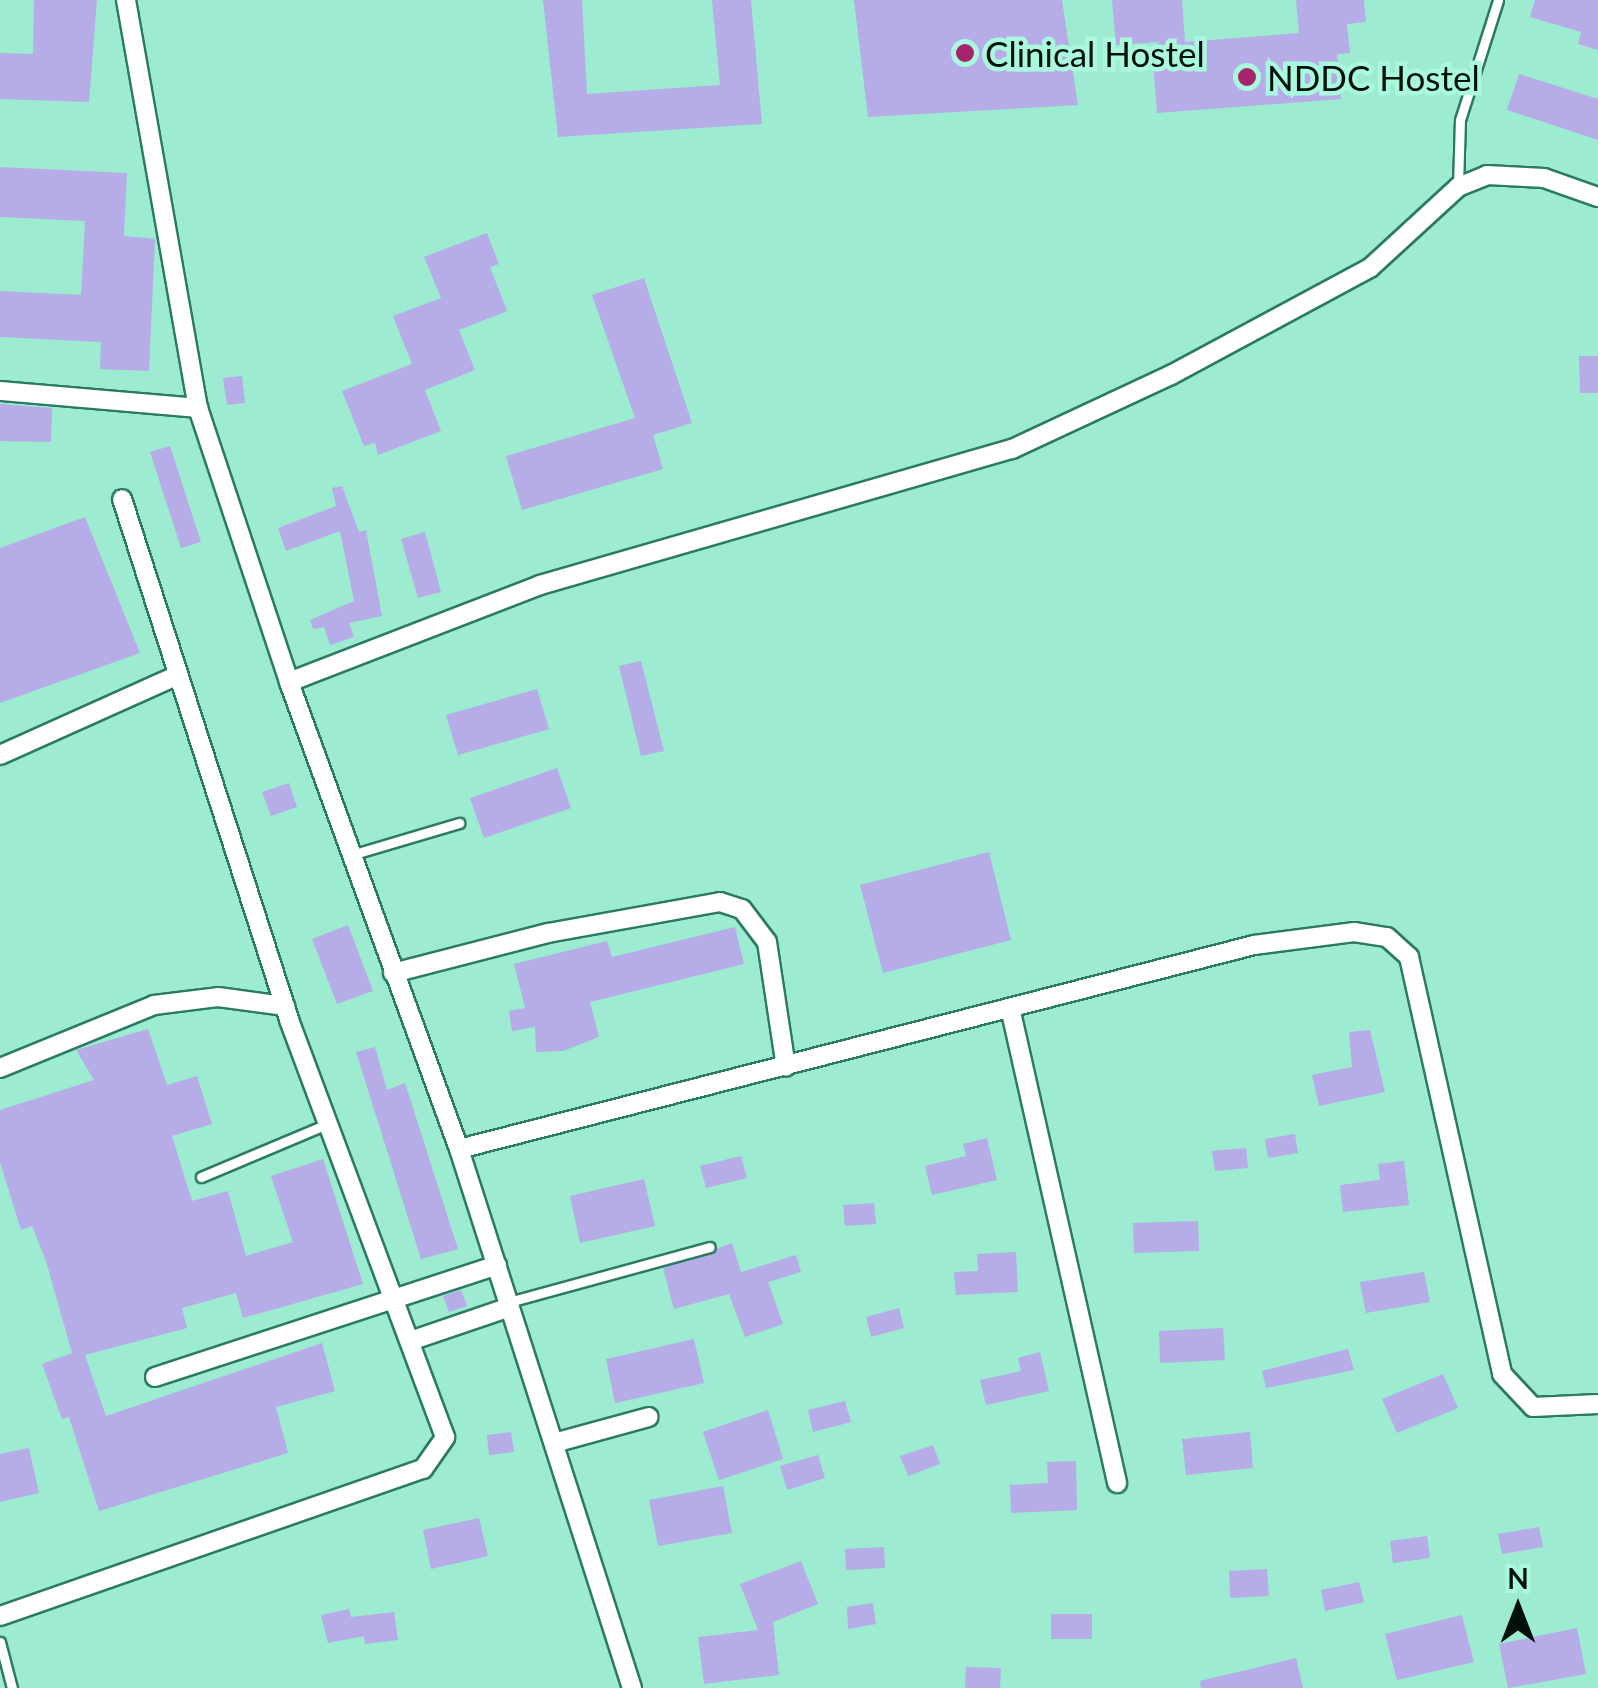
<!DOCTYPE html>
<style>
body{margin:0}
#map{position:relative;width:1598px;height:1688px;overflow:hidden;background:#9debd1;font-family:Lato,sans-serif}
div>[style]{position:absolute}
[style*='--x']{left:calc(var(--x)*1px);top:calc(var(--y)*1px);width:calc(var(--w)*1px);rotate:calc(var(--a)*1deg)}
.building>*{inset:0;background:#b5ace8}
.roads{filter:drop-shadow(2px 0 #2b7a64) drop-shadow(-2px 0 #2b7a64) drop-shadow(0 2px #2b7a64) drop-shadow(0 -2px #2b7a64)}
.lane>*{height:9px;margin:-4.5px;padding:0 4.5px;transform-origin:4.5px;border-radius:4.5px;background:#fff}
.street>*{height:18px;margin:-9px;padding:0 9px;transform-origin:9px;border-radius:9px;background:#fff}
.dots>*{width:28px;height:28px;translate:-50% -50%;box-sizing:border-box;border:5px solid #aaf9de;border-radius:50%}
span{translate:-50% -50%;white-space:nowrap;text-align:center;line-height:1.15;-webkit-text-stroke:9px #aaf9de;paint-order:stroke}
.poi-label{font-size:35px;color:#00100a}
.left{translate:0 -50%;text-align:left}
.north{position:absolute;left:1468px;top:1558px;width:100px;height:100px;-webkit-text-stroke:8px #aaf9de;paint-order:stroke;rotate:0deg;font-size:28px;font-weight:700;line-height:40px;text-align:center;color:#00100a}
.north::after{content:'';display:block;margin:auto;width:35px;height:45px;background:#00100a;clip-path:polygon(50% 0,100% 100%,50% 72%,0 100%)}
</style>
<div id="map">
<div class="building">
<i style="clip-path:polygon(34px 0,97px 0,89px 102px,0 99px,0 53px,33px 54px)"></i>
<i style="clip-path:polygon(543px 0,582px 0,587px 94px,720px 85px,712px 0,751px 0,762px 124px,558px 137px)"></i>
<i style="clip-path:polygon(854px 0,1062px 0,1078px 105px,868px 117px)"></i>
<i style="clip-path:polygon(1112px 0,1182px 0,1185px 42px,1299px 33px,1296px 0,1364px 0,1366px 22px,1347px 24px,1350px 53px,1337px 54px,1341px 99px,1157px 113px,1152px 50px,1159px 42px,1116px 45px)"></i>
<i style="clip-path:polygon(1535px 0,1598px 0,1598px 50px,1578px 44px,1581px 32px,1530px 17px)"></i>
<i style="clip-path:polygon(1519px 74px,1598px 99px,1598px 140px,1507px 110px)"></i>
<i style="clip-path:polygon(0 167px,127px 173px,124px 236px,155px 239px,149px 371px,100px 369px,101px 342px,0 337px,0 291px,81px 295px,85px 221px,0 217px)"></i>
<i style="clip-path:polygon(487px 233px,499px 264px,490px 267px,507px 311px,459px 330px,475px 370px,425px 390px,441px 431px,378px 455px,375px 443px,364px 446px,342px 391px,412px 364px,393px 316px,441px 298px,424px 257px)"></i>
<i style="clip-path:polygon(644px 278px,692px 423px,653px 435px,663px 469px,522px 510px,506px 456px,635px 418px,592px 295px)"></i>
<i style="clip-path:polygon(1579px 356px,1598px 356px,1598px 393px,1580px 393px)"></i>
<i style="clip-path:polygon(242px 376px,245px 403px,227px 405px,223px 378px)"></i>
<i style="clip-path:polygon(0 404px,52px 408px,51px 442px,0 441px)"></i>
<i style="clip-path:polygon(170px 446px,201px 542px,181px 548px,150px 452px)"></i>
<i style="clip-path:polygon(342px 486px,359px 532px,366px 530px,382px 616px,349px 623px,354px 637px,330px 645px,324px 627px,313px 629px,310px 620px,354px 601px,340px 531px,286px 551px,278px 528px,336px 506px,332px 488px)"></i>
<i style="clip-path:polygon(85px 517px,140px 653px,0 703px,0 548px)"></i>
<i style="clip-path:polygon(425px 532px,441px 592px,418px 598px,401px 539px)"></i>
<i style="clip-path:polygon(641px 661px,664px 751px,641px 756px,619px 666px)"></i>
<i style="clip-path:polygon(537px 689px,549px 729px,458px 755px,446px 715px)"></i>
<i style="clip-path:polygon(557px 768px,571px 808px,484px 838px,470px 798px)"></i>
<i style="clip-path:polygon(289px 783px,297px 807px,271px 816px,262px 792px)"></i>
<i style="clip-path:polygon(989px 852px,1011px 940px,883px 973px,860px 885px)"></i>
<i style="clip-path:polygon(348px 925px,373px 991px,337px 1004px,312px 939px)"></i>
<i style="clip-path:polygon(735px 927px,744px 964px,590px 1002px,599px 1037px,563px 1051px,536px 1052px,535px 1027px,512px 1031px,509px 1011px,525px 1008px,514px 964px,607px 941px,612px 957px)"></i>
<i style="clip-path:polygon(148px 1029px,167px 1085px,197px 1076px,212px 1124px,172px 1136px,192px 1201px,228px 1191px,246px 1256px,293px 1242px,271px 1176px,323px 1159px,363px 1284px,243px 1318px,236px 1293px,182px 1308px,187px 1328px,85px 1355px,106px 1416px,322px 1343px,335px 1391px,276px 1407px,288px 1453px,99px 1511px,69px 1417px,62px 1419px,42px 1364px,72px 1353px,46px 1261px,32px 1226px,21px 1230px,0 1162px,0 1110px,94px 1080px,76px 1050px)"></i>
<i style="clip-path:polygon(1370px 1030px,1385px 1092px,1319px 1106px,1312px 1075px,1352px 1067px,1349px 1032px)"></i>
<i style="clip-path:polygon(375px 1047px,387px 1090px,405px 1083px,458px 1249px,421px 1259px,356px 1052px)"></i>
<i style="clip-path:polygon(1295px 1134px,1298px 1153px,1268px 1158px,1265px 1139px)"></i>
<i style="clip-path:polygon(987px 1138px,997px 1180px,932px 1195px,925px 1166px,966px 1156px,963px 1144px)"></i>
<i style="clip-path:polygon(1246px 1148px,1248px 1168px,1215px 1171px,1212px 1151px)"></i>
<i style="clip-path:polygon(741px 1156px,747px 1178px,706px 1188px,700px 1166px)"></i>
<i style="clip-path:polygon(1404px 1161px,1409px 1205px,1343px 1212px,1340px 1185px,1380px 1180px,1378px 1164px)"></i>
<i style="clip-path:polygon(644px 1179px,655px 1226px,580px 1243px,570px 1196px)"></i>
<i style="clip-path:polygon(874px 1203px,876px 1224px,845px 1226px,843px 1205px)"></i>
<i style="clip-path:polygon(1198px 1221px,1199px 1251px,1134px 1253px,1133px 1223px)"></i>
<i style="clip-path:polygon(732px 1243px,741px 1272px,796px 1255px,801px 1272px,768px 1282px,783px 1324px,745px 1337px,729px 1294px,674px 1309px,663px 1268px)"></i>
<i style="clip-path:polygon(1016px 1252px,1018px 1292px,956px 1295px,954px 1272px,978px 1271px,977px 1254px)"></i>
<i style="clip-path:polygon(1424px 1272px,1430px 1302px,1366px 1313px,1360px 1282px)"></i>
<i style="clip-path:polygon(461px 1290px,467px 1306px,449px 1312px,443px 1296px)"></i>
<i style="clip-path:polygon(899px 1308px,904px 1328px,871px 1337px,866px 1317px)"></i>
<i style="clip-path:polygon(1223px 1328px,1225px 1360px,1160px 1363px,1159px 1331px)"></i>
<i style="clip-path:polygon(694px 1339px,704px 1383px,615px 1403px,606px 1359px)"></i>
<i style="clip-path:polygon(1348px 1349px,1354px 1370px,1266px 1388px,1262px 1371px)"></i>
<i style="clip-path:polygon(1040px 1352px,1049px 1391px,986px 1405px,980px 1380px,1021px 1371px,1018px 1358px)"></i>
<i style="clip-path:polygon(1443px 1374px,1458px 1408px,1397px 1433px,1382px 1399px)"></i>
<i style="clip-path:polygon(845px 1401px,851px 1422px,813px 1432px,808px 1410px)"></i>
<i style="clip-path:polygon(768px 1410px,783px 1459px,719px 1480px,703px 1432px)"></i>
<i style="clip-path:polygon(511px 1432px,514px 1452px,489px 1455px,487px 1435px)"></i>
<i style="clip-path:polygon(1250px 1432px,1253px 1468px,1186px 1475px,1182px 1439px)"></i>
<i style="clip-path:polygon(933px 1445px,940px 1464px,908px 1476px,900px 1456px)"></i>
<i style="clip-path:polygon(29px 1448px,39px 1493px,0 1502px,0 1454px)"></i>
<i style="clip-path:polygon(818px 1455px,825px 1478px,787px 1490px,780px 1466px)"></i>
<i style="clip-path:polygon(1076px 1461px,1077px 1510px,1011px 1513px,1010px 1485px,1048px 1483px,1047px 1462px)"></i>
<i style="clip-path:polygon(723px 1486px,732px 1533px,658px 1546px,649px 1500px)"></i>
<i style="clip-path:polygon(479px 1518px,488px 1556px,431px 1569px,423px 1530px)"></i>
<i style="clip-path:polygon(1539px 1527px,1543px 1547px,1502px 1554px,1498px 1534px)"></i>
<i style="clip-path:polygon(1427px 1536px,1430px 1558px,1393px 1563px,1390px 1541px)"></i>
<i style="clip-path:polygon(884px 1547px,885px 1568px,846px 1570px,845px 1549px)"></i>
<i style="clip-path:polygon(801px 1561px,818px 1604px,773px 1622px,779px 1675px,704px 1684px,698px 1637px,758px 1630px,740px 1584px)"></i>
<i style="clip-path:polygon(1267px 1569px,1269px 1596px,1230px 1598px,1229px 1571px)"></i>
<i style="clip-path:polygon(1359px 1582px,1364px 1602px,1325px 1611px,1321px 1590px)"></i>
<i style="clip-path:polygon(873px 1603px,876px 1624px,848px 1629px,847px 1607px)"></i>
<i style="clip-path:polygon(349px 1609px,351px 1617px,394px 1612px,398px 1640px,365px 1644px,364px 1636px,328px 1643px,321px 1615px)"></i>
<i style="clip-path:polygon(1051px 1614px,1092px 1614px,1092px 1639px,1051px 1639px)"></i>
<i style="clip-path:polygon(1462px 1615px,1474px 1662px,1397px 1680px,1385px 1634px)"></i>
<i style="clip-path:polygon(1577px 1628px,1586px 1674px,1508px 1688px,1499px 1644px)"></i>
<i style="clip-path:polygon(1296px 1658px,1303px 1688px,1201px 1688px,1200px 1681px)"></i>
<i style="clip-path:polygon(966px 1667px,1001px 1668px,1000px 1688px,965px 1688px)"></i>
</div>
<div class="roads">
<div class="lane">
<i style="--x:1458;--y:186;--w:66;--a:-88.3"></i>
<i style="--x:1460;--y:120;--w:126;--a:-72.4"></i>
<i style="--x:351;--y:855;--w:113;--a:-16.5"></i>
<i style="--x:201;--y:1177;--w:137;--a:-22.8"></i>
<i style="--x:509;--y:1302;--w:208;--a:-15.3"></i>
<i style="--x:0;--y:1642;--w:48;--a:75.4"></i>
</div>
<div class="street">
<i style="--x:126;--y:0;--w:414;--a:80"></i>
<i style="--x:198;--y:408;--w:289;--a:71.6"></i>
<i style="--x:289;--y:682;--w:497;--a:70"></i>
<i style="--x:459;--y:1149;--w:566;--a:72.21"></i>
<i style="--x:0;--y:391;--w:199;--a:4.9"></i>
<i style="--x:289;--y:682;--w:269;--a:-21.1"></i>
<i style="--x:540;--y:585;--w:491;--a:-16.1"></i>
<i style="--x:1012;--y:449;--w:175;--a:-25"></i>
<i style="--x:1171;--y:375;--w:226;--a:-28.3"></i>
<i style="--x:1370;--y:268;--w:120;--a:-42.6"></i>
<i style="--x:1458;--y:187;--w:31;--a:-22"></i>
<i style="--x:1487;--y:175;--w:57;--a:3"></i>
<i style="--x:1544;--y:178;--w:57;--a:19.4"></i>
<i style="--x:0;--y:755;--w:193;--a:-24.2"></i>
<i style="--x:393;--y:973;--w:160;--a:-14.5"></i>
<i style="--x:548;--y:933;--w:175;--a:-10.2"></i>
<i style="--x:720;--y:902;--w:23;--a:18"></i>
<i style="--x:742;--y:909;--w:41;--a:52.9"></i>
<i style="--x:767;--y:942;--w:126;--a:81.4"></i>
<i style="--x:1011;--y:1012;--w:483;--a:77.3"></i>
<i style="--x:0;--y:1068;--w:166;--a:-22.2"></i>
<i style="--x:154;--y:1005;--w:64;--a:-7.1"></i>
<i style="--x:218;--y:997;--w:68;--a:7.7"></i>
<i style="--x:459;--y:1149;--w:821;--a:-14.39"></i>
<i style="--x:1254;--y:945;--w:101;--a:-7.4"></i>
<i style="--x:1354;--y:932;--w:33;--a:9"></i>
<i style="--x:1387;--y:937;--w:30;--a:42"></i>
<i style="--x:1409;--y:957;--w:427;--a:77.4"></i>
<i style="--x:1502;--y:1374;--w:45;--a:46.8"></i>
<i style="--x:1533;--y:1407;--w:65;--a:-2.6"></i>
<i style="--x:413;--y:1340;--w:102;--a:-18.8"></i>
<i style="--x:155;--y:1377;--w:360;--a:-18.1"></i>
<i style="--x:554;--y:1443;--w:98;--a:-15.3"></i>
<i style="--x:0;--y:1616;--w:448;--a:-19.2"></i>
<i style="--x:423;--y:1469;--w:39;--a:-55"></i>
<i style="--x:445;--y:1437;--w:446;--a:-110.5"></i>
<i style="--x:289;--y:1019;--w:546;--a:-107.8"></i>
</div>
</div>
<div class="dots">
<i style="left:965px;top:53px;background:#a7236e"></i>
<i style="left:1247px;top:77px;background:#a7236e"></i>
</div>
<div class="poi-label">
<span class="left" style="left:985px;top:53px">Clinical Hostel</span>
<span class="left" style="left:1267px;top:77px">NDDC Hostel</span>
</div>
<div class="north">N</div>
</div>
